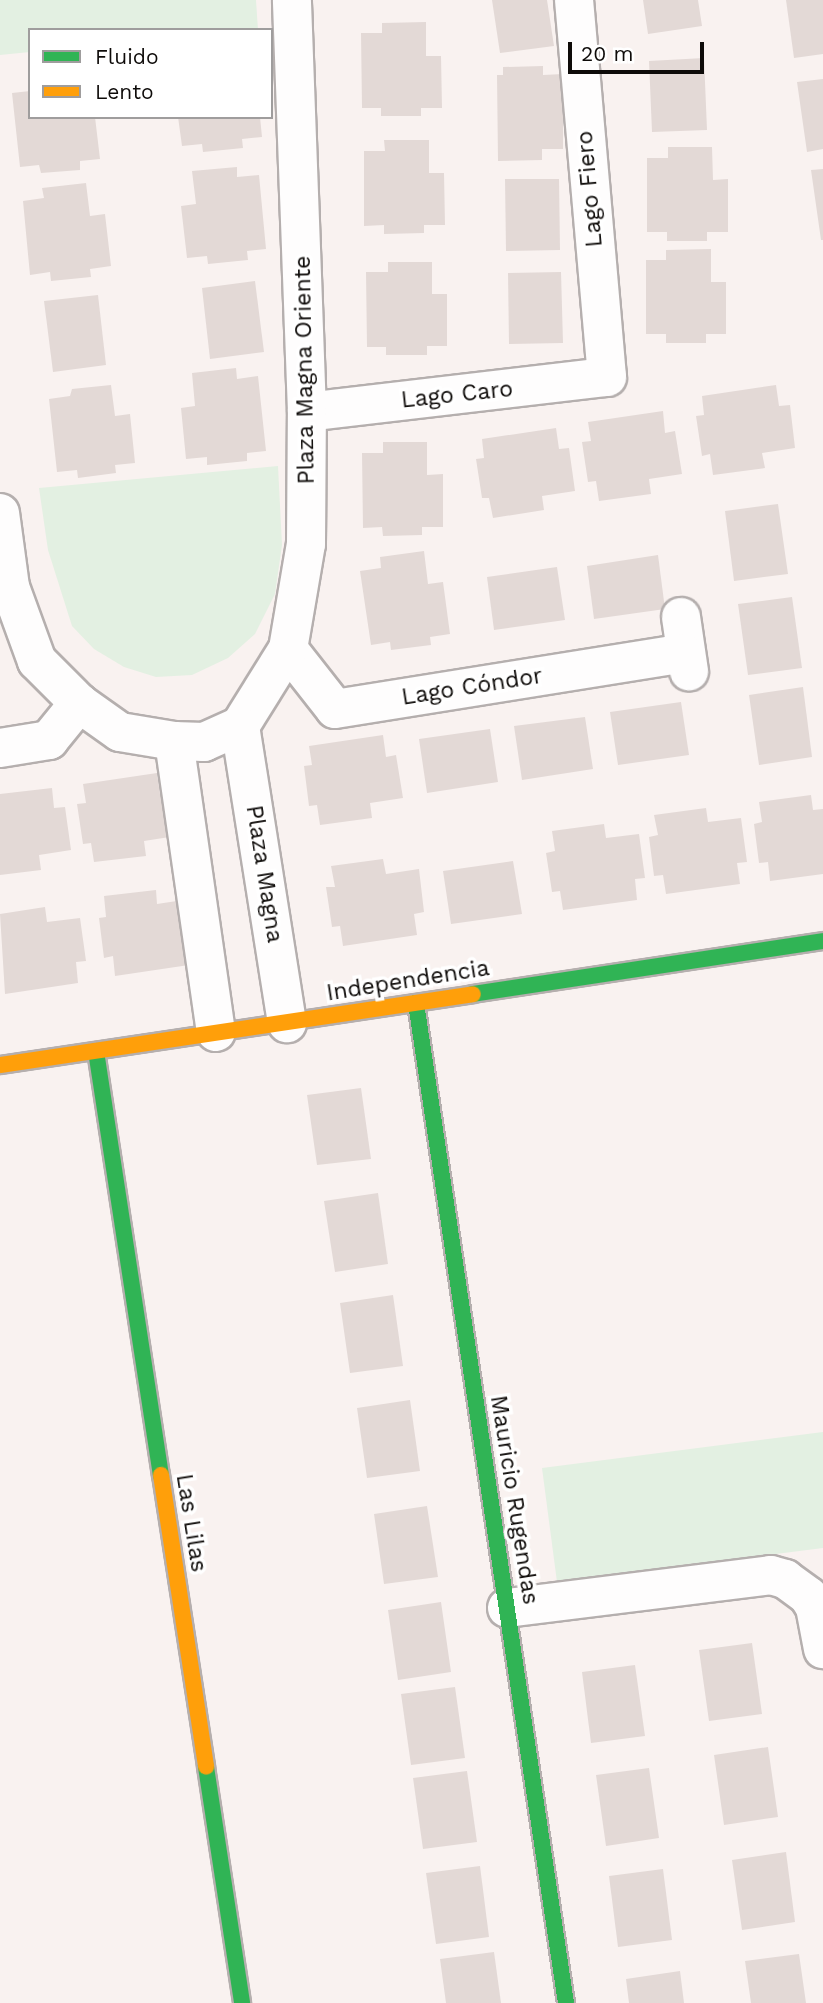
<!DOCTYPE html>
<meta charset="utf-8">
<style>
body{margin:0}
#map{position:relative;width:823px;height:2003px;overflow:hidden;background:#f9f2f0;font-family:"Work Sans",sans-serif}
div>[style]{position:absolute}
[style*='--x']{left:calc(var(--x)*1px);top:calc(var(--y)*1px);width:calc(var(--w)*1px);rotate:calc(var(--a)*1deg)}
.green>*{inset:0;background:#e3f0e2}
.building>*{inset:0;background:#e3d9d6}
.roads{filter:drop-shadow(2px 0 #b5afae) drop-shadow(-2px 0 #b5afae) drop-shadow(0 2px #b5afae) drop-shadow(0 -2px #b5afae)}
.street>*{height:38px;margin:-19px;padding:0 19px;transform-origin:19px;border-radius:19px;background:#fefdfd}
.fast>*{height:16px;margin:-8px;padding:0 8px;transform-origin:8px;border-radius:8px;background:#30b455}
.slow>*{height:16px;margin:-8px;padding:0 8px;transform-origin:8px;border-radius:8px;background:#ff9f0a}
span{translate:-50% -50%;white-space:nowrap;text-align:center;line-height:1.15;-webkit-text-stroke:7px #fff;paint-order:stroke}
.street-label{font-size:23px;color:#0e0b09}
.legend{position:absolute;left:28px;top:28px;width:245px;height:91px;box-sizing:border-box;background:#fff;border:2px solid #9f9d9d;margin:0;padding:9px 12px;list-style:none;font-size:21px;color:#0e0b09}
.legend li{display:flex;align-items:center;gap:14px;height:35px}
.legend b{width:35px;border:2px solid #9f9d9d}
.scale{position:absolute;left:568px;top:42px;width:136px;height:32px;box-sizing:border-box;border:4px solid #0e0b09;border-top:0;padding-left:9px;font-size:21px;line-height:24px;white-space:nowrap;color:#0e0b09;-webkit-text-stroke:5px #fff;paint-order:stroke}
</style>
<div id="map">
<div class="green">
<i style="clip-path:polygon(0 0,256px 0,258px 30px,30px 30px,30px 52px,0 55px)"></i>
<i style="clip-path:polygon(278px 466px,282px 545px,275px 594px,255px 634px,228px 658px,192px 675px,156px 677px,124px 667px,94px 649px,72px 626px,48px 550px,39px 488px)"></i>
<i style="clip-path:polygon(823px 1432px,823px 1548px,557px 1582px,542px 1468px)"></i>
</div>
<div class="building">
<i style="clip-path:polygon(492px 0,547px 0,554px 46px,500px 53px)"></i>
<i style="clip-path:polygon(643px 0,698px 0,702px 26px,648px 34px)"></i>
<i style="clip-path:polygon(786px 0,823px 0,823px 54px,794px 58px)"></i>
<i style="clip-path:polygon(426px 22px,426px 56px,441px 56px,442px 108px,421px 108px,421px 116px,381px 116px,381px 108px,362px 108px,361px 33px,382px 33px,382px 23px)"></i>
<i style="clip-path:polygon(704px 58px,707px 130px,652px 132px,649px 61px)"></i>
<i style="clip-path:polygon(543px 66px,543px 75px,563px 74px,563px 149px,542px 149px,542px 160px,498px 161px,497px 75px,503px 75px,503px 67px)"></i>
<i style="clip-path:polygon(823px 79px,823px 149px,807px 152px,797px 82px)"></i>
<i style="clip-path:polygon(30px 91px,30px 117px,95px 117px,100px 159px,80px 161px,80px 170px,41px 173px,39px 165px,20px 167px,12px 93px)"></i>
<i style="clip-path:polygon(178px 117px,260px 117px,262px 137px,242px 139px,243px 148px,203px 152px,202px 144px,182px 146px)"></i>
<i style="clip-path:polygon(384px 140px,429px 140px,429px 173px,444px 173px,445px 225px,424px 225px,424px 233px,384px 234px,384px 225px,364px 226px,364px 151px,385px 151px)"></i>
<i style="clip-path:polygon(668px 147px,712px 147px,713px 180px,728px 179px,728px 232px,707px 232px,707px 241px,667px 241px,667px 232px,647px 232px,647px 158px,668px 158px)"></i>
<i style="clip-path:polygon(237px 167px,237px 177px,259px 175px,266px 249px,247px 251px,248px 260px,208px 264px,207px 256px,187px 258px,181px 206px,196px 204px,192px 171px)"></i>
<i style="clip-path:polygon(823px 169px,823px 240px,821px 240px,811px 170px)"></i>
<i style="clip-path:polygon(505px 179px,559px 179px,560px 250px,506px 251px)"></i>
<i style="clip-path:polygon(86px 183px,90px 216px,105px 214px,111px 266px,90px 269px,91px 277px,51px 281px,50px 272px,30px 275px,23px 201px,44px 198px,42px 188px)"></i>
<i style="clip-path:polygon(711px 249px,711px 282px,726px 282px,726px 334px,706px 334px,706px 343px,666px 343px,666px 334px,646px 334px,646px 260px,666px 260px,666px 250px)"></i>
<i style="clip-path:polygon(388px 262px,432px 262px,432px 294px,447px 294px,447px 346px,427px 346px,427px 355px,386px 355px,386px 347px,367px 347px,366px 272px,388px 272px)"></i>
<i style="clip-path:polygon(561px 272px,563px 343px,509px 344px,508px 273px)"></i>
<i style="clip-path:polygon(255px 281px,264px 352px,210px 359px,202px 288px)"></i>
<i style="clip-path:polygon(98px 295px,106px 365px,53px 372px,44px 301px)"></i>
<i style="clip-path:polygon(236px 368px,237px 379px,258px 376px,266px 451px,247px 453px,247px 461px,207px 465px,207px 457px,186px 459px,181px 408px,195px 406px,192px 373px)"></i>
<i style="clip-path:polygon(111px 385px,115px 416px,130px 414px,135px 463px,115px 465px,116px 473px,78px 478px,77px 470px,57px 472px,49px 399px,70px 396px,72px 389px)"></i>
<i style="clip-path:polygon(776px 385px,779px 406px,790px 405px,795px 448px,762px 453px,765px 468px,713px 475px,710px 454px,702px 456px,696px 416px,704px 415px,702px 396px)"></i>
<i style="clip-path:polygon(663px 411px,665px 433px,675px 431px,682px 474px,649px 479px,651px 494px,599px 501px,596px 481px,588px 482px,582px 442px,591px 441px,588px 422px)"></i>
<i style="clip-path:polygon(556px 428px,559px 449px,569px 448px,575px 491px,542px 496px,544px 510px,493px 518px,489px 498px,482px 498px,476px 459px,484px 458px,482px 439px)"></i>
<i style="clip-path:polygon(383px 442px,427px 442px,427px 475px,443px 474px,443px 527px,422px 527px,422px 535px,383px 536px,382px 527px,363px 528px,362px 453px,383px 453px)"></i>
<i style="clip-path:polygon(778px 504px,788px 574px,734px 581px,725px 511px)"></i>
<i style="clip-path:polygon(424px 551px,428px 584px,443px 582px,450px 634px,430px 637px,431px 645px,391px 650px,390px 642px,371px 645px,360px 571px,381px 568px,380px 557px)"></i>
<i style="clip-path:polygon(658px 555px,665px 609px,594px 619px,587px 566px)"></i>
<i style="clip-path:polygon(557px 567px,565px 620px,494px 630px,487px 577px)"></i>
<i style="clip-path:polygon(792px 597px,802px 668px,748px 675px,738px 604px)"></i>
<i style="clip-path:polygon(803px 687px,812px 757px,759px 765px,749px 695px)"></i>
<i style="clip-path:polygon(681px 702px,689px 755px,618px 765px,610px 712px)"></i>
<i style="clip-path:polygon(585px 717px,593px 769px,522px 780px,514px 726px)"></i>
<i style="clip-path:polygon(490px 729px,498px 782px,427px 793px,419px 739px)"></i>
<i style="clip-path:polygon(383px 735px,386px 757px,396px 755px,403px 798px,370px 803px,372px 818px,320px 825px,317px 805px,309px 806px,304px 766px,312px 765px,309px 746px)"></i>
<i style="clip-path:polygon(157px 773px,160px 794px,171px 793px,176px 836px,144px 841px,146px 856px,94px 862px,91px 843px,83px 844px,77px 804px,86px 803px,83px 784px)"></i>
<i style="clip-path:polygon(52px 788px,54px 808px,65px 807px,71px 850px,39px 855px,41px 870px,0 875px,0 794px)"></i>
<i style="clip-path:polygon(811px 795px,813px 810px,823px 809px,823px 874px,770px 881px,768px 862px,759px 863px,754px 824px,762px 822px,759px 802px)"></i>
<i style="clip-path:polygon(706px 808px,708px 822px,741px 818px,747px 862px,737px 863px,740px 884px,666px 894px,663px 875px,654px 876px,649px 837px,658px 835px,654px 815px)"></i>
<i style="clip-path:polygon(604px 824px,606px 838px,639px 834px,645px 878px,635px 879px,637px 900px,563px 910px,560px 891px,552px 892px,546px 853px,555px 851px,552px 831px)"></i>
<i style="clip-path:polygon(383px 859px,386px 874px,419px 869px,424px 912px,414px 914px,417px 935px,343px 946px,340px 926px,332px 927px,326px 887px,335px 887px,331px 866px)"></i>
<i style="clip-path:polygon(513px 861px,522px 914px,451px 924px,443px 871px)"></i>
<i style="clip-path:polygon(156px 890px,157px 904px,190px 899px,189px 965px,115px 976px,113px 956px,104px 958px,99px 918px,106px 917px,104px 896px)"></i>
<i style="clip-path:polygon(45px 907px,47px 922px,80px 918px,86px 961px,76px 962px,78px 983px,5px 994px,0 914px)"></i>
<i style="clip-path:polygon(361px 1088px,371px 1159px,317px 1165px,307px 1095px)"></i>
<i style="clip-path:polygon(378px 1193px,388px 1264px,335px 1272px,324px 1201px)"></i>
<i style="clip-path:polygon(393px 1295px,403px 1366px,350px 1373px,340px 1303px)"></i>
<i style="clip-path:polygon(410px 1400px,420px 1471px,367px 1478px,357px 1408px)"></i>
<i style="clip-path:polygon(427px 1506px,438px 1577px,384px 1584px,374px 1514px)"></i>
<i style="clip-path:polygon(441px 1602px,451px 1672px,398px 1680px,388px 1610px)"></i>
<i style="clip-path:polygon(752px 1643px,762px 1714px,709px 1721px,699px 1650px)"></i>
<i style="clip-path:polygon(635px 1665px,645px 1736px,591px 1743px,582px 1672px)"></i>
<i style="clip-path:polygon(455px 1687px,465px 1758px,411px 1765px,401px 1694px)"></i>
<i style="clip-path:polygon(768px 1747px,778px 1817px,724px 1825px,714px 1755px)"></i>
<i style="clip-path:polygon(649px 1768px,659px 1838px,606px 1846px,596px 1775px)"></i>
<i style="clip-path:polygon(467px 1771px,477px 1842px,423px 1849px,413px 1778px)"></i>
<i style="clip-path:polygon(786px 1852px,795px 1922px,742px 1930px,732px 1860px)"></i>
<i style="clip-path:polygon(480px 1866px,489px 1937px,436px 1944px,426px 1873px)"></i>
<i style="clip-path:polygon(663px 1869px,672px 1940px,618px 1947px,609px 1876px)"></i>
<i style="clip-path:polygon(494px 1952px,501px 2003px,446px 2003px,440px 1959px)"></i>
<i style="clip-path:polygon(799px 1954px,806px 2003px,751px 2003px,745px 1961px)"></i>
<i style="clip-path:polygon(680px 1971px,684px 2003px,629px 2003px,626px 1979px)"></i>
</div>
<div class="roads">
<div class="street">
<i style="--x:307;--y:412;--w:302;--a:-6.7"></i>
<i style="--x:607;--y:377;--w:378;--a:-95"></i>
<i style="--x:0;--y:513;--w:75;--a:82.3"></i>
<i style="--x:10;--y:587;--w:79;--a:70"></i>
<i style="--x:37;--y:661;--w:59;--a:45"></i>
<i style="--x:79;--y:703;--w:50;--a:35.3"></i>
<i style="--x:120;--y:732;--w:55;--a:9.5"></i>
<i style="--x:174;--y:741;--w:30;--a:2"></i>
<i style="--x:204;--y:742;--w:39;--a:-24"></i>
<i style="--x:681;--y:617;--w:55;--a:81.6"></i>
<i style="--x:288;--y:649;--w:76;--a:51.9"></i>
<i style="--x:335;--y:709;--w:353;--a:-9.1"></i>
<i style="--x:240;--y:726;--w:91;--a:-58.1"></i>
<i style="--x:288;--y:649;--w:107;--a:-80.3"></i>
<i style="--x:306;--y:544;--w:132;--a:-89.6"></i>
<i style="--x:307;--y:412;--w:412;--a:-92.1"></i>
<i style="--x:240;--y:726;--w:301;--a:81"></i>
<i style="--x:174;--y:741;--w:294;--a:81.8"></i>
<i style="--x:0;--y:748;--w:50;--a:-9.3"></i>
<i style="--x:49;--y:740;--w:48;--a:-51"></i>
<i style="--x:507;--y:1608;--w:266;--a:-7.1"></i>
<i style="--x:771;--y:1575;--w:15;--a:16"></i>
<i style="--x:785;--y:1579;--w:29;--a:36"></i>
<i style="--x:808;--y:1596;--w:13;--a:58"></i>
<i style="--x:815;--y:1607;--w:43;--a:79.2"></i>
</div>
<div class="fast">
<i style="--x:473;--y:994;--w:354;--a:-8.6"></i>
<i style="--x:416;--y:1003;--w:1011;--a:81.47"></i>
<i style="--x:96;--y:1051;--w:429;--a:81.3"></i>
<i style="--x:206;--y:1767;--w:239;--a:81.3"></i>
</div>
<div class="slow">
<i style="--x:0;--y:1065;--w:478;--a:-8.5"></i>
<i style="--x:161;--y:1475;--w:295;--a:81.2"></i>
</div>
</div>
<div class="street-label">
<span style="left:590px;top:189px;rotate:-95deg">Lago Fiero</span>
<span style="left:305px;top:370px;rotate:-91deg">Plaza Magna Oriente</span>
<span style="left:457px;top:395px;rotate:-6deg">Lago Caro</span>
<span style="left:472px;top:687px;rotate:-9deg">Lago Cóndor</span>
<span style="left:264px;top:874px;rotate:81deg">Plaza Magna</span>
<span style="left:408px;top:981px;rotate:-9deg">Independencia</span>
<span style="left:514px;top:1500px;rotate:81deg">Mauricio Rugendas</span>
<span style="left:191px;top:1523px;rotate:81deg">Las Lilas</span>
</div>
<ul class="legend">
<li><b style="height:9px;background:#30b455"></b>Fluido</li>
<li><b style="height:9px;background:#ff9f0a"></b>Lento</li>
</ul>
<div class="scale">20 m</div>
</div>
